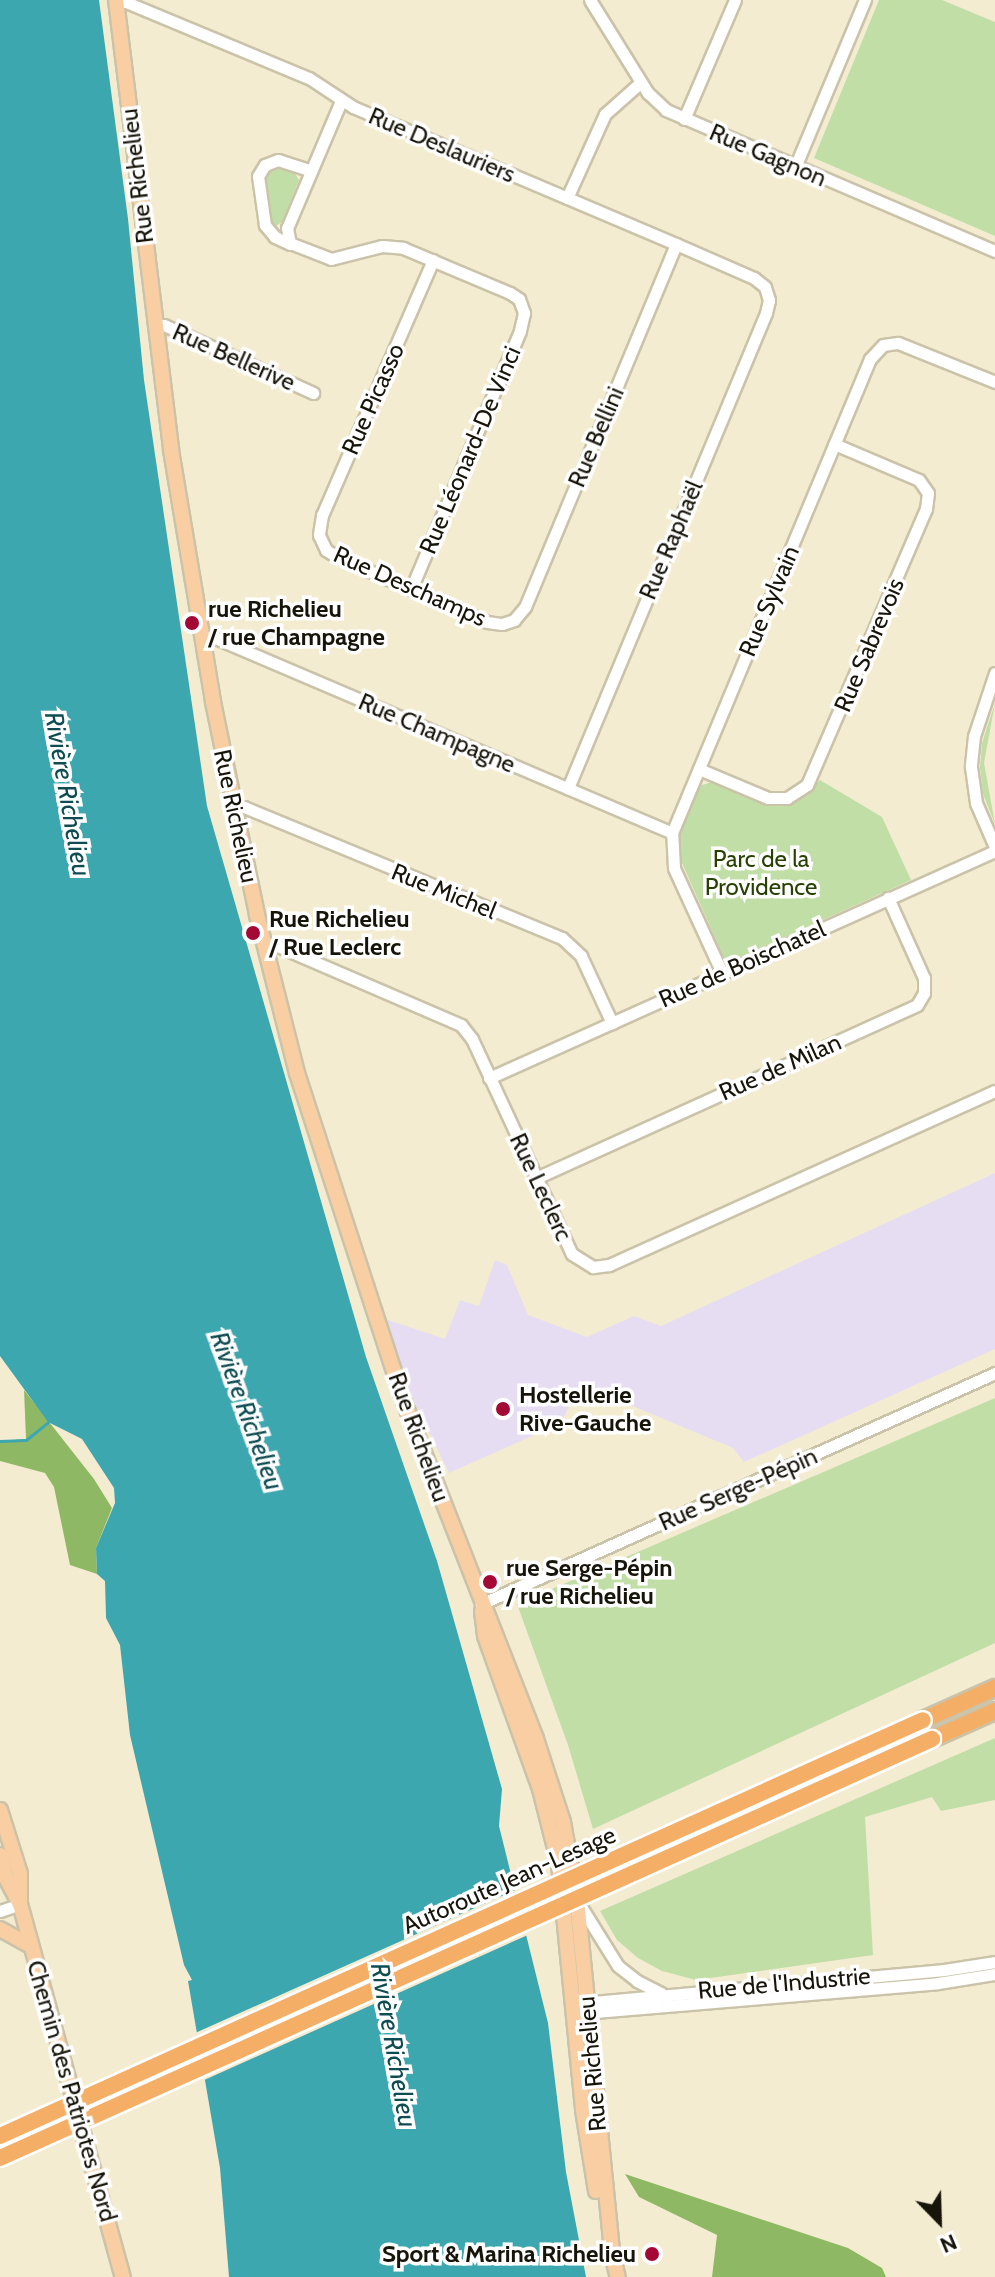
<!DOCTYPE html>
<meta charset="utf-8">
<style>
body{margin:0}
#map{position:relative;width:995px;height:2277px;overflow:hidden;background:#f4ecd1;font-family:Cabin,sans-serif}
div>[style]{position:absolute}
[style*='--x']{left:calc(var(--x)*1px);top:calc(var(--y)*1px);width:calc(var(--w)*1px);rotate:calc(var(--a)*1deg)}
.commercial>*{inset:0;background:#e6ddf2}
.green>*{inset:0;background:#c1dea7}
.forest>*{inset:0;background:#8fb865}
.water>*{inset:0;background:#3da7b0}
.pier>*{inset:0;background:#f4ecd1}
.stream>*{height:3px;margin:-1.5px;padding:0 1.5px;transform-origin:1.5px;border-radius:1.5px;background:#3da7b0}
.roads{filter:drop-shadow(2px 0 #cbc3a9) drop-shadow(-2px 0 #cbc3a9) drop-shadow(0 2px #cbc3a9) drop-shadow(0 -2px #cbc3a9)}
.minor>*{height:11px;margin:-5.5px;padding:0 5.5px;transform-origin:5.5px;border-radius:5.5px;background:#fff}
.major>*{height:14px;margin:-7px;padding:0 7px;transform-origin:7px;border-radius:7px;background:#f9cea3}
.highway>*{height:16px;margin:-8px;padding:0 8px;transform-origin:8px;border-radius:8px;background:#f5ae65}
.bridges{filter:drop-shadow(2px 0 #fff) drop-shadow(-2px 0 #fff) drop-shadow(0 2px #fff) drop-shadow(0 -2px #fff)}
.highway-bridge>*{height:16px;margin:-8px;padding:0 8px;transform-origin:8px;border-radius:8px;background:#f5ae65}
.dots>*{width:22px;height:22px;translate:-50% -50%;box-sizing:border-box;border:4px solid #fff;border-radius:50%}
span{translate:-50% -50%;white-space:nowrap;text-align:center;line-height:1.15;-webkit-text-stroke:7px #fff;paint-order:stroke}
.street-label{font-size:24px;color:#17140a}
.poi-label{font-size:24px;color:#17140a;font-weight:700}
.left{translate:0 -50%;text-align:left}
.right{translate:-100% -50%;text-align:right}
.park-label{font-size:24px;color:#284103}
.water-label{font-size:26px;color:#0e4c51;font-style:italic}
.north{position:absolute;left:899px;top:2181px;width:80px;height:80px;-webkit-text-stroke:6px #fff;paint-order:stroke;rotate:157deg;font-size:22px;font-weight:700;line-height:32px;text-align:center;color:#17140a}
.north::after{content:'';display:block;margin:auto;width:28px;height:36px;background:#17140a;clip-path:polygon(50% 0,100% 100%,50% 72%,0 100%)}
</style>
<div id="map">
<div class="commercial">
<i style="clip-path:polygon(995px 1173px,995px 1349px,744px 1462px,733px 1448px,580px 1384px,561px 1423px,449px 1473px,409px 1391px,385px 1319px,445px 1339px,460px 1300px,479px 1306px,495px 1260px,507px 1265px,528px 1315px,587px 1337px,634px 1316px,661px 1326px)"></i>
</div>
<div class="green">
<i style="clip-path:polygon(879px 0,942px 0,995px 22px,995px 236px,814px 158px)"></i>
<i style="clip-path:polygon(273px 167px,294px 172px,299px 180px,282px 222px,276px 226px,271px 221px,265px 177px)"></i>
<i style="clip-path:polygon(995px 703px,984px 763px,995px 824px,983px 794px,980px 768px,982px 743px)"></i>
<i style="clip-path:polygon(820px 780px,882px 817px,911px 880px,734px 960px,724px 958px,679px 856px,680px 832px,699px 786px,712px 782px,761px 803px,777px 805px,798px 800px)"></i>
<i style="clip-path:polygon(995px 1398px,995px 1643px,593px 1829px,568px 1745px,517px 1604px)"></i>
<i style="clip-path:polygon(995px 1738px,995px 1800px,941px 1811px,932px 1797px,865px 1817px,873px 1955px,696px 1980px,662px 1971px,638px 1958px,617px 1940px,600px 1911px)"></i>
</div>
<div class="forest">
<i style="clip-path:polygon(24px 1390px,94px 1479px,112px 1508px,96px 1548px,97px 1574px,70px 1565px,54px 1487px,45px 1473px,0 1461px,0 1441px,26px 1439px)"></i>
<i style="clip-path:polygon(625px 2174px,848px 2248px,882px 2268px,886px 2277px,712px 2277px,717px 2235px,639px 2197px)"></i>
</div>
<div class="water">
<i style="clip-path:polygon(0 0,99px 0,128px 219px,144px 380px,207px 806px,366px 1357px,437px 1561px,502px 1789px,499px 1826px,548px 2023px,566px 2172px,586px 2277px,229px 2277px,220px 2168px,188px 1981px,192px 1980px,184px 1965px,130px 1735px,120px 1645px,106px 1618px,105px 1581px,97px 1574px,96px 1548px,115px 1503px,114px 1488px,82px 1439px,48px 1422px,0 1356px)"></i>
</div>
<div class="pier">
<i style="clip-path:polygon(517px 1889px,530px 1934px,202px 2081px,193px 2034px)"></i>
</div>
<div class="stream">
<i style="--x:0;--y:1441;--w:26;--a:-2"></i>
<i style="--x:26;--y:1440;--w:28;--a:-39"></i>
</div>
<div class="roads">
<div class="minor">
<i style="--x:590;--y:0;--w:110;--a:58.1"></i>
<i style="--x:648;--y:93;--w:25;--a:43"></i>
<i style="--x:666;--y:110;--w:358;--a:23.2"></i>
<i style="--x:116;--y:2;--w:10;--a:0"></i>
<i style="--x:126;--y:2;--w:198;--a:22.6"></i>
<i style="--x:309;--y:78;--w:53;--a:33.4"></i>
<i style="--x:353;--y:107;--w:351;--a:23"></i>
<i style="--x:676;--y:244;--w:85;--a:23.6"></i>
<i style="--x:754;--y:278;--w:14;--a:39"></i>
<i style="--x:765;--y:287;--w:14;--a:73"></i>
<i style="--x:769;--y:300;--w:13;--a:103"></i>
<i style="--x:766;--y:313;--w:515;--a:112.63"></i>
<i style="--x:341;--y:101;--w:138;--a:113"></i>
<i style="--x:287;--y:228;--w:15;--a:79"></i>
<i style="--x:290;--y:243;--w:44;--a:21.3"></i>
<i style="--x:331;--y:259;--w:53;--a:-14.3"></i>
<i style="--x:382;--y:246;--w:21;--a:5"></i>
<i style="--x:403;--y:248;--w:116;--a:22.8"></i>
<i style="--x:510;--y:293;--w:11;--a:34"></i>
<i style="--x:519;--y:299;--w:15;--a:70"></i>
<i style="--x:524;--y:313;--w:18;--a:103"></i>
<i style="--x:520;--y:331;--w:280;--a:112.9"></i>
<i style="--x:684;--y:119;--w:129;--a:-66.8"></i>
<i style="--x:795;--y:167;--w:181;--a:-67.3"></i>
<i style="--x:567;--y:198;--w:92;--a:-65.7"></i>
<i style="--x:605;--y:114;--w:48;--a:-41.6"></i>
<i style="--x:290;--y:244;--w:17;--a:-155"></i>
<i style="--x:275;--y:237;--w:16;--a:-130"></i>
<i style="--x:265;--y:225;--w:49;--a:-98.1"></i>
<i style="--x:258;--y:176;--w:13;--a:-58"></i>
<i style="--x:265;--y:165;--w:14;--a:-21"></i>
<i style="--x:278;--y:160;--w:35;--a:18"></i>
<i style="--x:433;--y:260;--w:278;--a:113.5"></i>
<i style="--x:322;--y:515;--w:20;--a:99"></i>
<i style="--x:319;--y:535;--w:17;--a:65"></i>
<i style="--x:326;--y:550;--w:13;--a:32"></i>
<i style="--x:337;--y:557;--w:163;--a:23.4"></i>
<i style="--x:487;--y:622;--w:15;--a:8"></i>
<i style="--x:502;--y:624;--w:13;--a:-18"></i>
<i style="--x:514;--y:620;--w:17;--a:-50"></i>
<i style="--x:525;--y:607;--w:393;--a:-67.4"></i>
<i style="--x:154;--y:325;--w:10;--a:0"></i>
<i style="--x:164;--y:325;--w:164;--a:24.5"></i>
<i style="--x:202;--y:638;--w:11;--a:-5"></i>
<i style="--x:213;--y:637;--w:499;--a:23.1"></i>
<i style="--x:995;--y:673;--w:66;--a:108.4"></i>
<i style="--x:974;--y:736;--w:31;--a:96"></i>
<i style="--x:971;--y:767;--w:36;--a:82"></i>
<i style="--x:976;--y:803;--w:48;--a:66.6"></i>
<i style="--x:699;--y:769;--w:75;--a:22.8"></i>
<i style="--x:768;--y:798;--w:19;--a:0"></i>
<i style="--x:787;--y:798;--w:24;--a:-33"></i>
<i style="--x:807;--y:785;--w:301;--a:-66.7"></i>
<i style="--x:926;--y:509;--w:16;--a:-83"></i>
<i style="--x:928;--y:493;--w:16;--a:-125"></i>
<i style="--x:919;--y:480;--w:92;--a:-157"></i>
<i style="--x:234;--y:808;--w:10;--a:-6"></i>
<i style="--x:244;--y:807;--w:344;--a:22.4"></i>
<i style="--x:562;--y:938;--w:26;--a:43"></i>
<i style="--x:581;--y:956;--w:74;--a:65.2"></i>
<i style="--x:264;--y:946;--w:9;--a:-13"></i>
<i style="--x:273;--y:944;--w:205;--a:23.3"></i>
<i style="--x:461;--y:1025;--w:18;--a:52"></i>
<i style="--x:472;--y:1039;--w:237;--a:65.1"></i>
<i style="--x:572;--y:1254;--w:25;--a:32"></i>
<i style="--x:593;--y:1267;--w:16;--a:-7"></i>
<i style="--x:609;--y:1265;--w:423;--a:-24.3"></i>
<i style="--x:722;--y:973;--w:115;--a:-114.6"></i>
<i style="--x:674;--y:868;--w:35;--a:-93"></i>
<i style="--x:672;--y:833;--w:514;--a:-67.33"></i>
<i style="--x:870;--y:359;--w:19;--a:-47"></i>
<i style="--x:883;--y:345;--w:15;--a:-8"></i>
<i style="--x:898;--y:343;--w:105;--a:21.9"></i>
<i style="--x:489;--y:1078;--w:555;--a:-24.16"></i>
<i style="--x:536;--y:1178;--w:418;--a:-24.4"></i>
<i style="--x:917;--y:1005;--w:14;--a:-60"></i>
<i style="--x:924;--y:993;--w:15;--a:-90"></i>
<i style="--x:924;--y:978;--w:88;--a:-114.2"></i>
<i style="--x:481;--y:1604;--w:564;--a:-24.2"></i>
<i style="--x:578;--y:1902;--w:75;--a:58"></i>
<i style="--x:618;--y:1966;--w:24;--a:38"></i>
<i style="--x:637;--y:1981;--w:27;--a:27"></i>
<i style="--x:0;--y:1911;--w:21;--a:-19"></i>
<i style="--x:582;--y:2003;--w:364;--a:-5.2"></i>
<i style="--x:944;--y:1970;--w:52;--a:-8.9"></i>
<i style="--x:583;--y:2013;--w:356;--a:-4.8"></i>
<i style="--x:938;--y:1983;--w:58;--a:-9"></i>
</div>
<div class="major">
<i style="--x:116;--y:0;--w:453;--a:83"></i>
<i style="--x:171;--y:450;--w:255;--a:80.5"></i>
<i style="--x:213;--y:702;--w:217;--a:78.3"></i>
<i style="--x:257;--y:915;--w:163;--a:75.8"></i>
<i style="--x:297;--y:1073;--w:337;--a:72"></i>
<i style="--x:401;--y:1394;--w:370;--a:68.6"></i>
<i style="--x:536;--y:1739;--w:87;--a:72"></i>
<i style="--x:563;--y:1822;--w:79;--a:79.8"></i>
<i style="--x:577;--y:1900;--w:355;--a:84.3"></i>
<i style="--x:482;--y:1611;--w:25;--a:83"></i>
<i style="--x:485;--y:1636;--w:163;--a:70.2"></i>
<i style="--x:540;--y:1789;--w:77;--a:75.8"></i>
<i style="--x:559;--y:1864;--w:247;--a:84.4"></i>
<i style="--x:583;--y:2110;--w:82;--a:80.9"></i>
<i style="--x:0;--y:1810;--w:67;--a:72.6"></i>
<i style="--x:20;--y:1874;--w:26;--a:90"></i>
<i style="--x:0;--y:1855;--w:24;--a:75"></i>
<i style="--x:6;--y:1878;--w:30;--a:62"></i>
<i style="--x:20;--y:1904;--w:387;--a:74.6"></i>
<i style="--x:0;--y:1929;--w:35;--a:29"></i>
<i style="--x:610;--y:2246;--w:32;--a:76"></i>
</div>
<div class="highway">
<i style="--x:923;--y:1720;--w:79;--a:-24"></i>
<i style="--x:932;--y:1739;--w:69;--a:-24"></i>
</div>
</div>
<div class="bridges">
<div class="highway-bridge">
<i style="--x:0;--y:2136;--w:1012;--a:-24.26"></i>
<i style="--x:0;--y:2158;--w:1022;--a:-24.21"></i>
</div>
</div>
<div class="dots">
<i style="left:192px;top:623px;background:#a40834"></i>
<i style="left:253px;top:933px;background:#a40834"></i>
<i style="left:503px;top:1409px;background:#a40834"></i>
<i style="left:490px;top:1582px;background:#a40834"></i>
<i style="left:652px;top:2254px;background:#a40834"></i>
</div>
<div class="street-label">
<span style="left:442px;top:145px;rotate:23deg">Rue Deslauriers</span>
<span style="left:768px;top:155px;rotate:23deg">Rue Gagnon</span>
<span style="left:137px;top:176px;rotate:-97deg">Rue Richelieu</span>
<span style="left:234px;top:357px;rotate:24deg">Rue Bellerive</span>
<span style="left:373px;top:399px;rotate:-66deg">Rue Picasso</span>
<span style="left:596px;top:437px;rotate:-67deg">Rue Bellini</span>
<span style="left:470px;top:450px;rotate:-67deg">Rue Léonard-De Vinci</span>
<span style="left:671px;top:540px;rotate:-67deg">Rue Raphaël</span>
<span style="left:410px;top:586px;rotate:24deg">Rue Deschamps</span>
<span style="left:769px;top:601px;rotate:-67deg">Rue Sylvain</span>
<span style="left:869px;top:645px;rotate:-67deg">Rue Sabrevois</span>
<span style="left:437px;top:733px;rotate:23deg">Rue Champagne</span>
<span style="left:236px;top:816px;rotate:78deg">Rue Richelieu</span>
<span style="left:444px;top:891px;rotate:22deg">Rue Michel</span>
<span style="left:742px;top:964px;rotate:-24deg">Rue de Boischatel</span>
<span style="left:780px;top:1067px;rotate:-24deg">Rue de Milan</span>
<span style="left:541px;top:1187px;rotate:65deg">Rue Leclerc</span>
<span style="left:419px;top:1437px;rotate:70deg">Rue Richelieu</span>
<span style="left:738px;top:1489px;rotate:-24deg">Rue Serge-Pépin</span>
<span style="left:509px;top:1880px;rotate:-24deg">Autoroute Jean-Lesage</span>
<span style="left:784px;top:1983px;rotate:-5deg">Rue de l'Industrie</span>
<span style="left:592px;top:2064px;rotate:-95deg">Rue Richelieu</span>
<span style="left:72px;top:2091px;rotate:74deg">Chemin des Patriotes Nord</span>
</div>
<div class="poi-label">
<span class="left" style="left:208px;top:623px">rue Richelieu<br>/ rue Champagne</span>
<span class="left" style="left:269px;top:933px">Rue Richelieu<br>/ Rue Leclerc</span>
<span class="left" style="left:519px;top:1409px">Hostellerie<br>Rive-Gauche</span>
<span class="left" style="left:506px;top:1582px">rue Serge-Pépin<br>/ rue Richelieu</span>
<span class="right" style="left:636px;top:2254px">Sport &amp; Marina Richelieu</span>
</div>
<div class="park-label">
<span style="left:761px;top:873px">Parc de la<br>Providence</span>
</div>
<div class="water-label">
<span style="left:67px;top:794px;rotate:80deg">Rivière Richelieu</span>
<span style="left:246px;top:1411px;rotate:70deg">Rivière Richelieu</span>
<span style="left:393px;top:2045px;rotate:80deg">Rivière Richelieu</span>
</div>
<div class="north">N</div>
</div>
